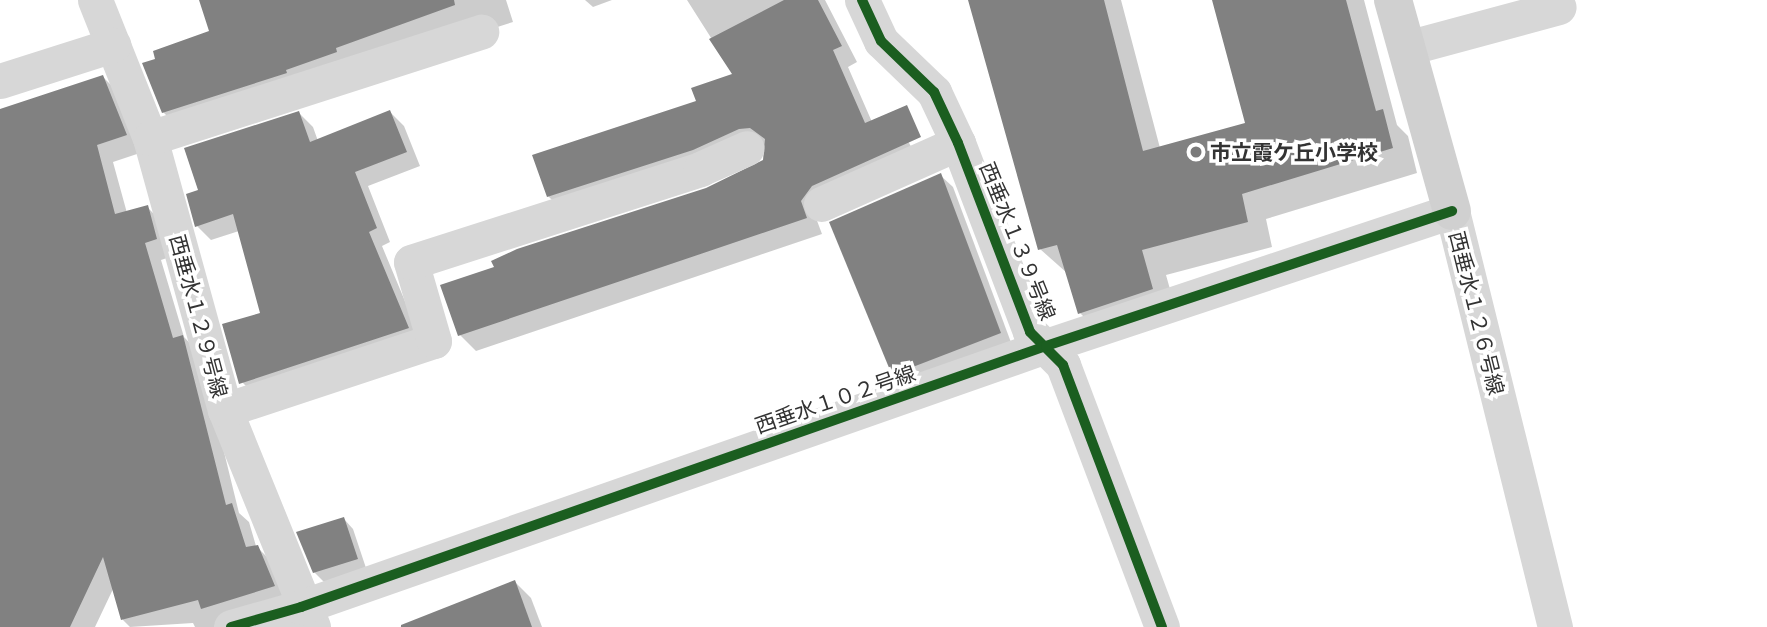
<!DOCTYPE html>
<meta charset="utf-8">
<style>
body{margin:0}
#map{position:relative;width:1767px;height:627px;overflow:hidden;background:#fff;font-family:Quicksand,"Noto Sans JP",sans-serif}
div>[style]{position:absolute}
[style*='--x']{left:calc(var(--x)*1px);top:calc(var(--y)*1px);width:calc(var(--w)*1px);rotate:calc(var(--a)*1deg)}
.shadow>*{inset:0;background:#0003}
.building>*{inset:0;background:#818181}
.street>*{height:35px;margin:-17.5px;padding:0 17.5px;transform-origin:17.5px;border-radius:17.5px;background:#d7d7d7}
.secondary>*{height:38px;margin:-19px;padding:0 19px;transform-origin:19px;border-radius:19px;background:#d0d0d0}
.cycleway>*{height:10px;margin:-5px;padding:0 5px;transform-origin:5px;border-radius:5px;background:#1b5e20}
.dots>*{width:19px;height:19px;translate:-50% -50%;box-sizing:border-box;border:4px solid #fff;border-radius:50%}
span{translate:-50% -50%;white-space:nowrap;text-align:center;line-height:1.15;-webkit-text-stroke:7px #fff;paint-order:stroke}
.poi-label{font-size:21px;color:#333;font-weight:700}
.left{translate:0 -50%;text-align:left}
.street-label{font-size:21px;color:#333}
</style>
<div id="map">
<div class="shadow">
<i style="clip-path:polygon(201px 0,506px 0,513px 22px,179px 128px,163px 112px,158px 60px,212px 32px)"></i>
<i style="clip-path:polygon(585px 0,612px 0,593px 7px)"></i>
<i style="clip-path:polygon(687px 0,825px 0,857px 62px,848px 67px,872px 122px,903px 132px,919px 161px,816px 218px,822px 234px,476px 351px,460px 335px,765px 160px,767px 146px,756px 145px,564px 212px,548px 196px,698px 102px,734px 74px)"></i>
<i style="clip-path:polygon(971px 0,1121px 0,1160px 148px,1247px 124px,1213px 0,1364px 0,1397px 125px,1408px 136px,1417px 173px,1266px 219px,1272px 247px,1166px 275px,1177px 314px,1105px 338px,1080px 313px,1067px 273px,1040px 249px)"></i>
<i style="clip-path:polygon(103px 77px,120px 94px,143px 152px,113px 162px,127px 213px,147px 207px,164px 224px,173px 256px,161px 260px,184px 337px,200px 354px,239px 513px,249px 522px,256px 546px,274px 564px,290px 603px,240px 627px,195px 627px,193px 623px,130px 627px,123px 620px,114px 587px,95px 627px,3px 627px,0 617px,0 111px)"></i>
<i style="clip-path:polygon(390px 112px,404px 126px,420px 166px,368px 186px,390px 242px,382px 246px,422px 342px,257px 397px,243px 383px,262px 314px,239px 231px,211px 240px,197px 226px,200px 192px,299px 113px,313px 127px,318px 141px)"></i>
<i style="clip-path:polygon(940px 175px,953px 187px,1012px 345px,906px 386px,894px 374px)"></i>
<i style="clip-path:polygon(344px 519px,353px 529px,366px 568px,324px 582px,314px 572px)"></i>
<i style="clip-path:polygon(515px 582px,531px 598px,542px 627px,400px 627px)"></i>
</div>
<div class="building">
<i style="clip-path:polygon(199px 0,454px 0,455px 5px,336px 48px,337px 52px,286px 70px,287px 73px,162px 113px,142px 63px,155px 59px,153px 51px,209px 31px)"></i>
<i style="clip-path:polygon(784px 0,818px 0,842px 46px,833px 50px,865px 123px,907px 105px,921px 137px,812px 186px,801px 201px,807px 218px,458px 336px,440px 285px,494px 267px,491px 261px,517px 249px,706px 188px,763px 160px,765px 139px,750px 128px,739px 129px,693px 150px,547px 197px,532px 155px,696px 101px,691px 88px,732px 74px,709px 39px)"></i>
<i style="clip-path:polygon(968px 0,1104px 0,1143px 151px,1245px 123px,1212px 0,1346px 0,1376px 111px,1383px 109px,1393px 148px,1242px 194px,1248px 222px,1142px 250px,1153px 289px,1078px 314px,1057px 245px,1038px 250px)"></i>
<i style="clip-path:polygon(103px 75px,127px 135px,97px 145px,115px 214px,148px 205px,157px 239px,145px 243px,173px 338px,183px 335px,226px 505px,232px 503px,246px 547px,258px 545px,275px 586px,201px 609px,198px 600px,121px 620px,103px 557px,70px 627px,0 627px,0 109px)"></i>
<i style="clip-path:polygon(390px 110px,407px 152px,355px 172px,377px 228px,369px 232px,409px 328px,239px 384px,222px 324px,260px 313px,233px 214px,195px 227px,186px 194px,198px 190px,184px 148px,299px 111px,310px 142px)"></i>
<i style="clip-path:polygon(941px 173px,1001px 333px,892px 375px,829px 222px)"></i>
<i style="clip-path:polygon(344px 517px,358px 559px,313px 573px,296px 532px)"></i>
<i style="clip-path:polygon(515px 580px,532px 627px,401px 627px,401px 625px)"></i>
</div>
<div class="street">
<i style="--x:95;--y:0;--w:149;--a:68.3"></i>
<i style="--x:150;--y:138;--w:282;--a:74.6"></i>
<i style="--x:225;--y:410;--w:234;--a:67.9"></i>
<i style="--x:862;--y:0;--w:45;--a:65.1"></i>
<i style="--x:881;--y:41;--w:74;--a:43.9"></i>
<i style="--x:934;--y:92;--w:56;--a:64.8"></i>
<i style="--x:958;--y:143;--w:202;--a:69.1"></i>
<i style="--x:1030;--y:332;--w:47;--a:45"></i>
<i style="--x:1063;--y:365;--w:280;--a:69.3"></i>
<i style="--x:1407;--y:48;--w:157;--a:-15.1"></i>
<i style="--x:0;--y:81;--w:119;--a:-17.7"></i>
<i style="--x:150;--y:138;--w:348;--a:-17.8"></i>
<i style="--x:821;--y:204;--w:150;--a:-24"></i>
<i style="--x:225;--y:410;--w:220;--a:-18.3"></i>
<i style="--x:434;--y:341;--w:82;--a:-106.2"></i>
<i style="--x:411;--y:262;--w:304;--a:-17.8"></i>
<i style="--x:700;--y:169;--w:51;--a:-24.1"></i>
<i style="--x:231;--y:627;--w:73;--a:-15.9"></i>
<i style="--x:301;--y:607;--w:789;--a:-19.31"></i>
<i style="--x:1046;--y:346;--w:428;--a:-18.4"></i>
<i style="--x:1452;--y:211;--w:429;--a:76.1"></i>
</div>
<div class="secondary">
<i style="--x:1393;--y:0;--w:219;--a:74.4"></i>
</div>
<div class="cycleway">
<i style="--x:862;--y:0;--w:45;--a:65.1"></i>
<i style="--x:881;--y:41;--w:74;--a:43.9"></i>
<i style="--x:934;--y:92;--w:56;--a:64.8"></i>
<i style="--x:958;--y:143;--w:202;--a:69.1"></i>
<i style="--x:1030;--y:332;--w:47;--a:45"></i>
<i style="--x:1063;--y:365;--w:280;--a:69.3"></i>
<i style="--x:231;--y:627;--w:73;--a:-15.9"></i>
<i style="--x:301;--y:607;--w:789;--a:-19.31"></i>
<i style="--x:1046;--y:346;--w:428;--a:-18.4"></i>
</div>
<div class="dots">
<i style="left:1196px;top:152px;background:#7a7a7a"></i>
</div>
<div class="poi-label">
<span class="left" style="left:1210px;top:152px">市立霞ケ丘小学校</span>
</div>
<div class="street-label">
<span style="left:1018px;top:241px;rotate:68deg">西垂水１３９号線</span>
<span style="left:1477px;top:313px;rotate:76deg">西垂水１２６号線</span>
<span style="left:199px;top:316px;rotate:75deg">西垂水１２９号線</span>
<span style="left:835px;top:399px;rotate:-19deg">西垂水１０２号線</span>
</div>
</div>
